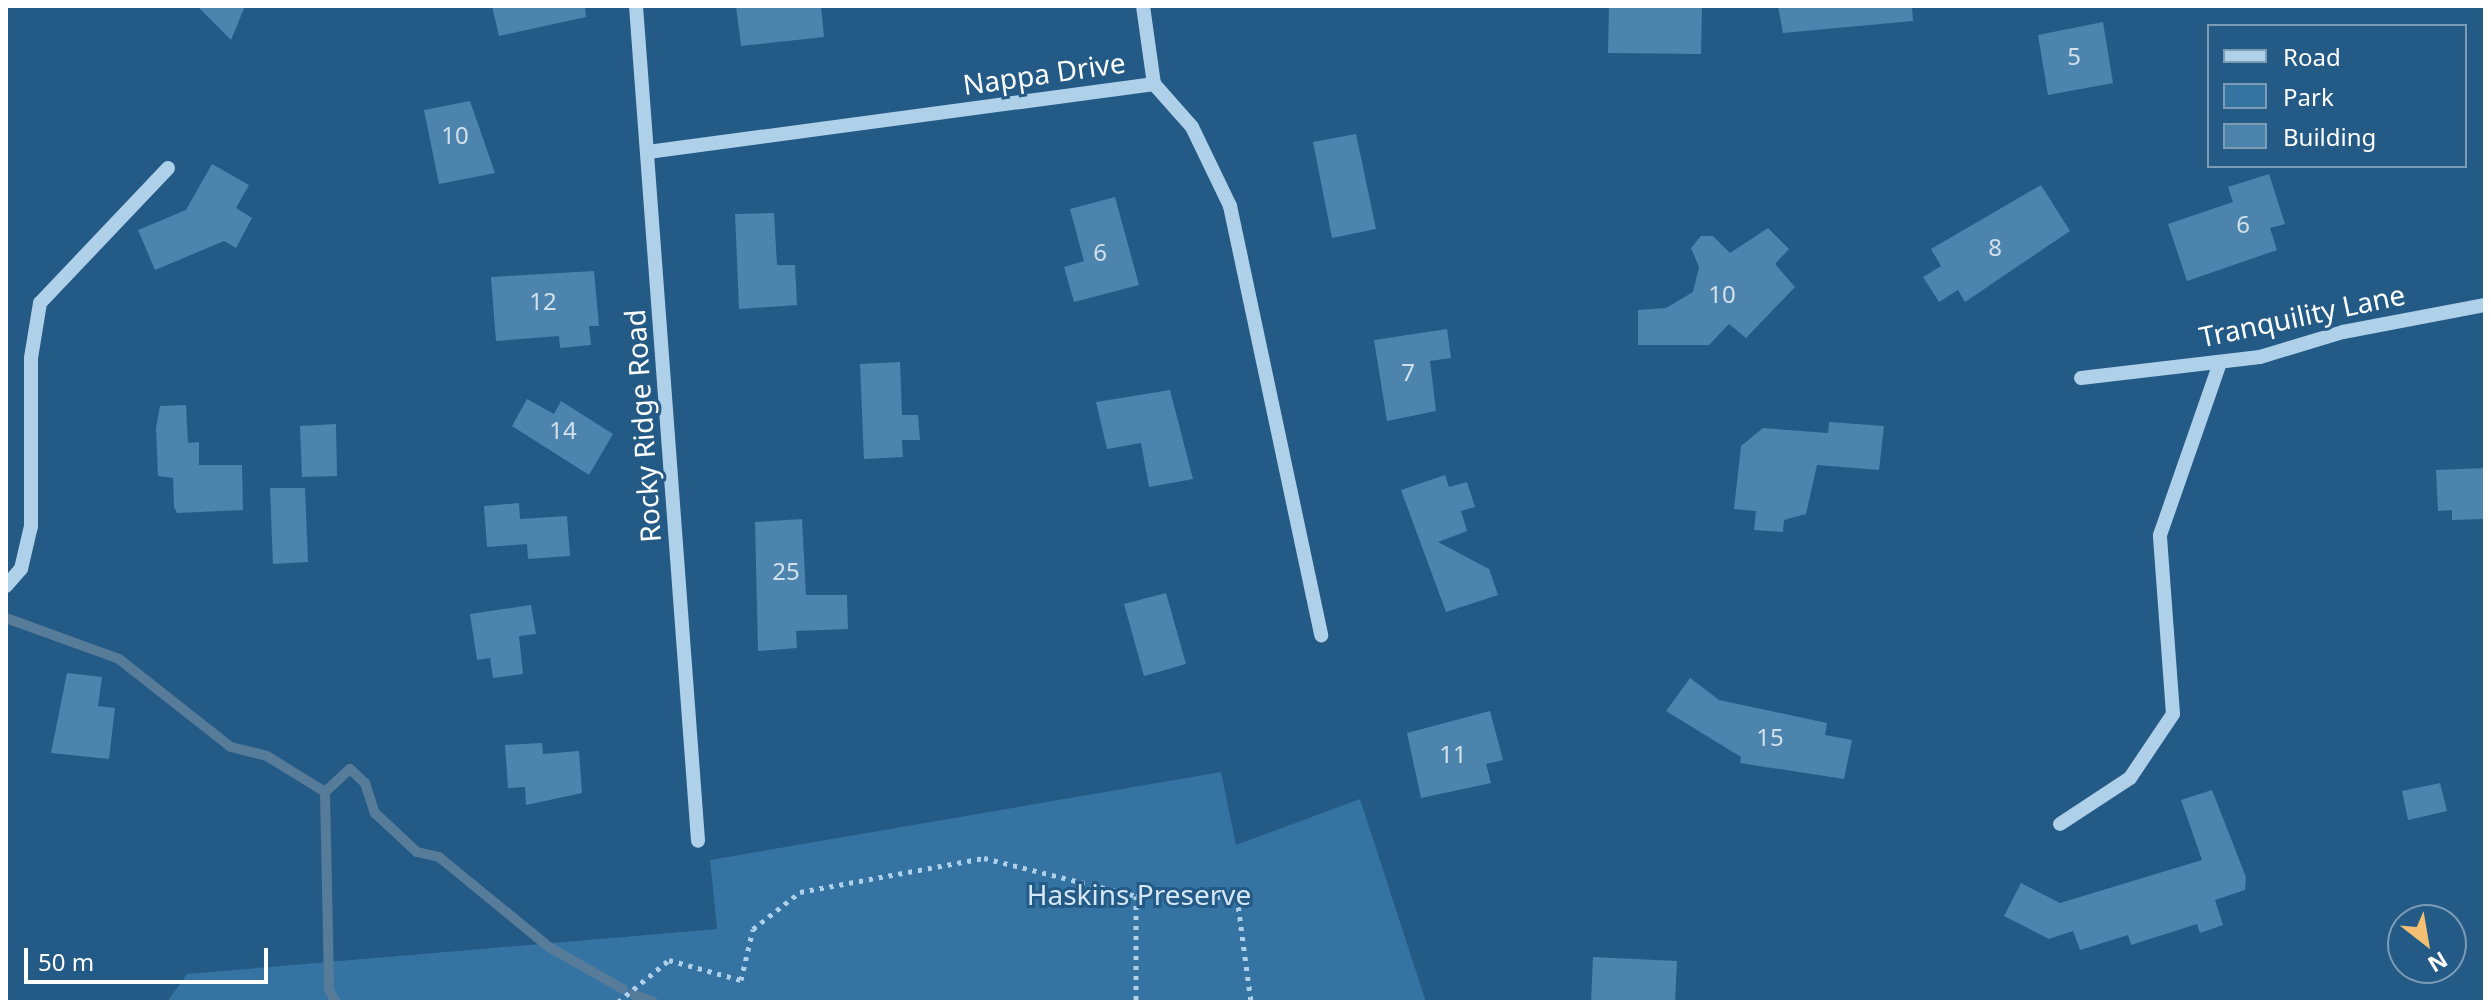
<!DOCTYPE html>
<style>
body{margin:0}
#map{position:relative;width:2491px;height:1008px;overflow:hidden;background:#245a86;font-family:"Noto Sans",sans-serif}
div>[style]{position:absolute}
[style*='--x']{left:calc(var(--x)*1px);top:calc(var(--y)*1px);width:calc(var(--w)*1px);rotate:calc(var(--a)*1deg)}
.green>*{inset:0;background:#3573a2}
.stream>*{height:10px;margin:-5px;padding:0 5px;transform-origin:5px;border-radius:5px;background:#567c9a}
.building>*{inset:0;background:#4c84ae}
.path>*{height:5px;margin-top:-2.5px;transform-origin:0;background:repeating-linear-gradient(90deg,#afd0e9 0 4px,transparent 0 10px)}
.minor>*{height:14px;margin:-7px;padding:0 7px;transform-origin:7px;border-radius:7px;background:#afd0e9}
span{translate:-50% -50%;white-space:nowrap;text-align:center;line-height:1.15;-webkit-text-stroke:6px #245a86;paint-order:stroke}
.number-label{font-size:24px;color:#d2e0eb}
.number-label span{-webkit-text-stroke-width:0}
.street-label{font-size:28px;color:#fff}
.park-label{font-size:28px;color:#d3e7f7}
.frame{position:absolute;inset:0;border:8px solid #fff;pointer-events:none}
.legend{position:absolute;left:2207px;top:24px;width:260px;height:144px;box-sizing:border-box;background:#245a86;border:2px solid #7c9cb6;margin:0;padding:10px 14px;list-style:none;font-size:24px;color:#fff}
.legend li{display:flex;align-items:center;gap:16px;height:40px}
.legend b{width:40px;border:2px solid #7c9cb6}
.north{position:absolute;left:2387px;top:904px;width:80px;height:80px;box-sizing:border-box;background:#245a86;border:2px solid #7c9cb6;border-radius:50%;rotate:149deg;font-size:22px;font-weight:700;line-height:32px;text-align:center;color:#fff}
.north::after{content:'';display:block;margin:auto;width:28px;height:36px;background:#f3bf72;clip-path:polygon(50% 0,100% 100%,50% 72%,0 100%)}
.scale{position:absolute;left:24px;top:948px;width:244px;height:36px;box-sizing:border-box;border:4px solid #fff;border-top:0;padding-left:10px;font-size:24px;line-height:28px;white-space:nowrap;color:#fff;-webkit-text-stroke:6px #245a86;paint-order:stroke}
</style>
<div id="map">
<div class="green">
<i style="clip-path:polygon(1221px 772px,1236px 845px,1360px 799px,1426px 1002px,167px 1002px,187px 974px,717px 929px,710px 860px)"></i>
</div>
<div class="stream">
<i style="--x:6;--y:618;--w:120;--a:19.9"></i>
<i style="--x:119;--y:659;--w:142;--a:38.2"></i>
<i style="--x:231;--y:747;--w:37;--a:14"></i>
<i style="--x:267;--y:756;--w:68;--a:31.8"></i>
<i style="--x:325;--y:792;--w:198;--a:88.8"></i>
<i style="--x:329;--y:990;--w:14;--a:60"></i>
<i style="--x:325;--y:792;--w:34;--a:-43"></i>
<i style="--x:350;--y:769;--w:21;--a:43"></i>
<i style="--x:365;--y:783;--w:32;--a:72"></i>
<i style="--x:375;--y:813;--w:57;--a:42.9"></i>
<i style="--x:417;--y:852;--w:23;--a:13"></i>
<i style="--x:439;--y:857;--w:142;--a:39.3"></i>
<i style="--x:549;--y:947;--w:85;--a:29.6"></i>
<i style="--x:633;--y:994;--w:22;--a:22"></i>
</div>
<div class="building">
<i style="clip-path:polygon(197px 6px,245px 6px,231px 40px)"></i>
<i style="clip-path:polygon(492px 6px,585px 6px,586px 17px,499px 36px)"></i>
<i style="clip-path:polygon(736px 6px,821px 6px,824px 37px,741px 46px)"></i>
<i style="clip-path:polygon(1609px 6px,1702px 6px,1701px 54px,1608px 53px)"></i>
<i style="clip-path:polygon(1778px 6px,1912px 6px,1913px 21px,1783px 33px)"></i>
<i style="clip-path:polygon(2103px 22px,2113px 83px,2048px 95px,2038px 35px)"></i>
<i style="clip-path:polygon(470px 101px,495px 173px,439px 184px,424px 110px)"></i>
<i style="clip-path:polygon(1356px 134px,1376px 229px,1332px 238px,1313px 142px)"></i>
<i style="clip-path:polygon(212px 164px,249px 185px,236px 208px,252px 218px,236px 248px,224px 241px,155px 270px,138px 230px,186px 210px)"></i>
<i style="clip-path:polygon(2269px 174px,2285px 224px,2270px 228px,2277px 250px,2187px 281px,2168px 224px,2233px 202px,2228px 187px)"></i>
<i style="clip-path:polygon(2041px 185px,2070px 231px,1965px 302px,1958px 290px,1939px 302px,1923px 277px,1941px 266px,1931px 249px)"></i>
<i style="clip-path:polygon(1115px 197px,1139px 285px,1074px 302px,1064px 267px,1084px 261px,1070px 209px)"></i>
<i style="clip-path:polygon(774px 213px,777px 265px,795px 265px,797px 305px,739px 309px,735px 214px)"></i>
<i style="clip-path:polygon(1768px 228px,1789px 249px,1775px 264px,1795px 287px,1746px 338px,1729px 324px,1709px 345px,1638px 345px,1638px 310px,1666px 308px,1693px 292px,1699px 267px,1691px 248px,1701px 236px,1713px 236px,1730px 253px)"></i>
<i style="clip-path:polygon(594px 271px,599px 326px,589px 326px,591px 345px,560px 348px,559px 336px,496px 341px,491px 277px)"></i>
<i style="clip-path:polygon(1447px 329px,1451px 358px,1430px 361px,1436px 411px,1387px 421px,1374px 340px)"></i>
<i style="clip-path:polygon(900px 362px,902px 415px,918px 415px,920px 440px,902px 440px,903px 457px,864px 459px,860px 364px)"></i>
<i style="clip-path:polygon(1170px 390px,1193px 479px,1149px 487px,1141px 443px,1107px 449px,1096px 402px)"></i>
<i style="clip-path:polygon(527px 399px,554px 414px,561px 401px,613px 434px,589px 475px,512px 426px)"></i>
<i style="clip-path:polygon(186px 405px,188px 443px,199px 442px,199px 465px,242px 465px,243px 510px,177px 513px,174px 507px,173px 478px,158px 476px,156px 428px,160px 406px)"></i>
<i style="clip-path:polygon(1829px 422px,1884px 426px,1879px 470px,1817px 465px,1806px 514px,1784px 520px,1783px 532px,1754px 530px,1756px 511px,1734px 509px,1741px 446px,1763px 428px,1828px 433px)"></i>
<i style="clip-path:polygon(336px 424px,337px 476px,302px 477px,300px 426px)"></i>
<i style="clip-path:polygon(2485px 468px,2484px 519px,2452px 520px,2452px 510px,2438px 511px,2436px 470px)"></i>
<i style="clip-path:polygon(1445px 475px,1449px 487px,1467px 482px,1475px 507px,1461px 511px,1467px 531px,1438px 542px,1489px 569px,1498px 595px,1446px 612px,1401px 490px)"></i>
<i style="clip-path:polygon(270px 488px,305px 488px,308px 562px,273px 564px)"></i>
<i style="clip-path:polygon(519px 503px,520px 519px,567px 516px,570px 556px,528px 559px,527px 544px,487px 547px,484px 506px)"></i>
<i style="clip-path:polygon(802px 519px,806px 595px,847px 595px,848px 629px,796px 631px,797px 648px,758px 651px,755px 522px)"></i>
<i style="clip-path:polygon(1166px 593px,1186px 664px,1144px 676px,1124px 604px)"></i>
<i style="clip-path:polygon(531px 605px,536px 634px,519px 636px,523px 674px,493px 678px,490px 658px,477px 660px,470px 614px)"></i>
<i style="clip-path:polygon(67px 673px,102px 677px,98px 706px,115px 708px,109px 759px,51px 753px)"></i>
<i style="clip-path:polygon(1690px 678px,1719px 700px,1827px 723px,1825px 735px,1852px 740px,1844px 779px,1740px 763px,1741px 757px,1666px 711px)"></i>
<i style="clip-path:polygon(1490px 711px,1503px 760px,1486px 764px,1491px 783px,1421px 798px,1407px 733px)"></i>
<i style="clip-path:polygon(542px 743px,543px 754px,579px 751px,582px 793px,526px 805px,525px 787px,508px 788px,505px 745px)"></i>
<i style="clip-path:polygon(2440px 783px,2447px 811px,2408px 820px,2402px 791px)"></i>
<i style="clip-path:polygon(2212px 790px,2246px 877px,2245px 890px,2215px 900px,2223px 925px,2200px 933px,2197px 924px,2131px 945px,2128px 935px,2080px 950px,2073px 931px,2049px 939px,2004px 916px,2021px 883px,2060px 903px,2202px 860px,2181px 800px)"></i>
<i style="clip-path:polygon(1593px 957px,1677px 961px,1675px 1002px,1591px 1002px)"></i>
</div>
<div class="path">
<i style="--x:1136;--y:896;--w:101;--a:0.6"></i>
<i style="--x:1237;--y:897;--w:106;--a:82.4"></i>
<i style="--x:618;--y:1002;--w:66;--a:-39.5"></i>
<i style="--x:669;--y:960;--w:75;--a:15.5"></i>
<i style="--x:741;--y:980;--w:52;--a:-76.8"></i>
<i style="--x:753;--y:929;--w:60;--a:-38.2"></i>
<i style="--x:800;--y:892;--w:187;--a:-10.5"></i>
<i style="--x:984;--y:858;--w:157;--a:14"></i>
<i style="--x:1136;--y:896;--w:106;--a:90"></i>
</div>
<div class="minor">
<i style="--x:636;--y:6;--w:837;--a:85.75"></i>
<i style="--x:1143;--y:6;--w:79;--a:82"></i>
<i style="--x:1154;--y:84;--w:57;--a:48.5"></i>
<i style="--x:1192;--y:127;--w:88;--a:64.3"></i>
<i style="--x:1230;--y:206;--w:439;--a:78"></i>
<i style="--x:648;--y:152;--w:511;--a:-7.65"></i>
<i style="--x:2081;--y:378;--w:180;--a:-6.7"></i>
<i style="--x:2260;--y:357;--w:87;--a:-16.8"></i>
<i style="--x:2343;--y:332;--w:145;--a:-10.8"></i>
<i style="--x:6;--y:586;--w:23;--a:-49"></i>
<i style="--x:21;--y:569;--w:44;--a:-76.9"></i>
<i style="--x:31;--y:526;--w:168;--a:-90"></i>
<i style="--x:31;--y:358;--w:56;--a:-80.7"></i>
<i style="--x:40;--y:303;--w:186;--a:-46.5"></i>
<i style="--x:2060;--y:824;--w:84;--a:-33.3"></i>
<i style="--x:2130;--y:778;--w:77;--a:-56.1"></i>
<i style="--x:2173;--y:714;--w:179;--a:-94.2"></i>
<i style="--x:2160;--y:535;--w:182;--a:-70.8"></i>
</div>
<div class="number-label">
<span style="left:2074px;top:56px">5</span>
<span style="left:455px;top:135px">10</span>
<span style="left:2243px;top:224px">6</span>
<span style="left:1995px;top:247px">8</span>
<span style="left:1100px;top:252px">6</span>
<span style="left:1722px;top:294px">10</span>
<span style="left:543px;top:301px">12</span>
<span style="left:1408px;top:372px">7</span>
<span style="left:563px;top:430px">14</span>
<span style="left:786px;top:571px">25</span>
<span style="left:1770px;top:737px">15</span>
<span style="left:1453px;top:754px">11</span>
</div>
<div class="street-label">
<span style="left:1044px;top:73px;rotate:-8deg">Nappa Drive</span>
<span style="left:2302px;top:315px;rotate:-12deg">Tranquility Lane</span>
<span style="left:642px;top:426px;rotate:-94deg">Rocky Ridge Road</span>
</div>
<div class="park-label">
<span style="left:1139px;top:894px">Haskins Preserve</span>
</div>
<div class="frame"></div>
<ul class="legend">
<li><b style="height:10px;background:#afd0e9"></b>Road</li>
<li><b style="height:22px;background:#3573a2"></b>Park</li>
<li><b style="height:22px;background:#4c84ae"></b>Building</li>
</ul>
<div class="north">N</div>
<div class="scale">50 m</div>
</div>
